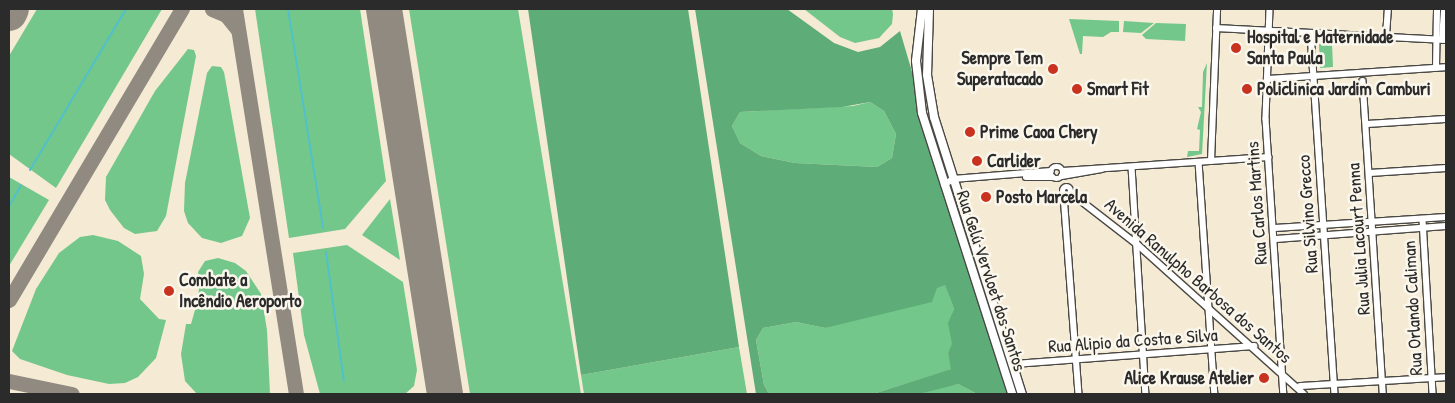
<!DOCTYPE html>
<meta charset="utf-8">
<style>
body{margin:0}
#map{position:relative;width:1455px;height:403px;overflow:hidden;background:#f5ead4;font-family:"Patrick Hand",sans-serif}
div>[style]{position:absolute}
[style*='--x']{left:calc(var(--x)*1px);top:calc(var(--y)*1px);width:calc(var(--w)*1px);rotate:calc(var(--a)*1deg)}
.green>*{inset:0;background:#73c78b}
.forest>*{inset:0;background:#5eac77}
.stream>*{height:2px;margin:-1px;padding:0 1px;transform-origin:1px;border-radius:1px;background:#52c0c9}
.taxiway>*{height:15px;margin:-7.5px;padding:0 7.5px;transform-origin:7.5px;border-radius:7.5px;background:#908a80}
.runway>*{height:36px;margin:-18px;padding:0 18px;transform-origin:18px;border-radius:18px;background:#908a80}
.roads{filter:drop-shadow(1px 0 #494844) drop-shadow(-1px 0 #494844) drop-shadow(0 1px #494844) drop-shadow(0 -1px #494844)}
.minor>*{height:5.5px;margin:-2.75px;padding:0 2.75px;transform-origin:2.75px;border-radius:2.75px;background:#fff}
.minor>.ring{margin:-2.75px;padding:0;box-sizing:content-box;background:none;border:5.5px solid #fff;border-radius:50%}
.major>*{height:8px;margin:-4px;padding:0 4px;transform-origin:4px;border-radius:4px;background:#fff}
.dots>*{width:14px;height:14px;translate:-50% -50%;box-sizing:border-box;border:2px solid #fbf7ec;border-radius:50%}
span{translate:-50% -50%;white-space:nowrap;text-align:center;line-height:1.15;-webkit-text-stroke:5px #fbf7ec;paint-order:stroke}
.poi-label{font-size:18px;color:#2b2b2b;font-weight:700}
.left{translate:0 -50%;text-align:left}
.right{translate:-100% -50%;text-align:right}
.street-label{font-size:18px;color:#2b2b2b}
.frame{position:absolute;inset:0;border:10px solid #2b2b2b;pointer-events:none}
</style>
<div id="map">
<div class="green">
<i style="clip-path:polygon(37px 9px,162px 9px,56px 188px,9px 154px,9px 56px)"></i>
<i style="clip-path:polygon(255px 9px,360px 9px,386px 181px,345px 229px,289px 238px)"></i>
<i style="clip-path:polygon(409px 9px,518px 9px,581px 394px,470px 394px)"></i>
<i style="clip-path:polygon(804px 9px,892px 9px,893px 14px,892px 24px,879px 38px,855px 43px,840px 37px)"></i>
<i style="clip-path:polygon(1069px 19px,1119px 21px,1119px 32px,1111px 32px,1103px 37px,1083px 36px,1082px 54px,1080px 54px)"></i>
<i style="clip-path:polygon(1124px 21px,1154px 23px,1141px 33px,1123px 32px)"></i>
<i style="clip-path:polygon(1156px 23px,1186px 24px,1185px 41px,1146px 39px,1142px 35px)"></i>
<i style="clip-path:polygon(1319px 44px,1332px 44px,1333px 67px,1320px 68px)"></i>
<i style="clip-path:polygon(188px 49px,194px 50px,196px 56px,166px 216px,157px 231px,135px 234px,124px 228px,110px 210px,105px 200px,106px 177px,155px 91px)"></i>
<i style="clip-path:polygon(1207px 63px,1202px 154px,1187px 157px,1188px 151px,1199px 151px,1200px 130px,1197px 129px,1201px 112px,1198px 107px,1202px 107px,1203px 72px)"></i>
<i style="clip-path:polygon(212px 66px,221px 67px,224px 72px,250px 218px,242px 236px,221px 243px,202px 238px,188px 223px,184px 211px,185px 183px,207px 73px)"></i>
<i style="clip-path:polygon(870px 102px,884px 111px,896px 134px,892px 158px,877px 167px,795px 163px,761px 156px,740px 143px,732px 126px,740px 112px,853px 106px)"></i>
<i style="clip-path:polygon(9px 177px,49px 200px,9px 266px)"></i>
<i style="clip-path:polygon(390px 199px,400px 260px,362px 235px)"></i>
<i style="clip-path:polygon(93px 235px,118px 241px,141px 256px,144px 274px,140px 299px,159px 319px,166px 320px,156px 358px,138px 377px,125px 383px,109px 384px,67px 375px,20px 359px,12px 351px,36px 289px,59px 253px,80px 237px)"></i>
<i style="clip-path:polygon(347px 245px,403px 282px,417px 370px,414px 386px,405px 394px,320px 394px,304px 335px,293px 253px)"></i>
<i style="clip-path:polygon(218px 258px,235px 263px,246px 271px,261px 294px,267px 330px,270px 394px,197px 394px,185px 381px,181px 354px,186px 324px,191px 324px,195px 310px,200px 284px,198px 272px,205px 261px)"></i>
<i style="clip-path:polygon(945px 284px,954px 309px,949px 323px,953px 345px,948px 353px,952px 369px,873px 394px,769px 394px,764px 385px,756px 340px,763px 328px,796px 322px,825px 328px)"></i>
<i style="clip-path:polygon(739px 347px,747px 394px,584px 394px,581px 375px)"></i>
<i style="clip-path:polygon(958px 384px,977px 394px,920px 394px,949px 385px)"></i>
</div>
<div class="forest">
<i style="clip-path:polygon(528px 9px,688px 9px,739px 347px,581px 375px)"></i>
<i style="clip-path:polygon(evenodd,695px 9px,787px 9px,834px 43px,858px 52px,880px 47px,900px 31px,1007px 394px,977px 394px,958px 384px,920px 394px,873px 394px,951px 369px,948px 353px,952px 344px,948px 323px,954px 309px,945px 285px,937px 288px,932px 302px,825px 328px,796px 322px,763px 328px,756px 340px,764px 385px,769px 394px,756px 394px,695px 9px,870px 102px,884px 111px,896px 134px,892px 158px,877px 167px,795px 163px,761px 156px,740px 143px,732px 126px,740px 112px,842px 107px,870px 102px)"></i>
</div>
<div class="stream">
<i style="--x:288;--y:9;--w:222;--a:80.9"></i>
<i style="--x:30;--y:170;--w:187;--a:-59.2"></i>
<i style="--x:9;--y:206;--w:24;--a:-60"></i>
<i style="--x:326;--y:252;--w:130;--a:82.1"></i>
</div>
<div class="taxiway">
<i style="--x:212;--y:9;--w:15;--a:23"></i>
<i style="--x:226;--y:15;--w:19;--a:51"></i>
<i style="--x:235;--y:9;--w:390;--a:81"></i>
<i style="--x:9;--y:300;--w:339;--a:-59.3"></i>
<i style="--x:9;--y:381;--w:64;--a:11.7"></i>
<i style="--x:441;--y:394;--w:10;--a:-79"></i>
</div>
<div class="runway">
<i style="--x:384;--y:9;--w:390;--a:81"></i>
<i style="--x:9;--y:13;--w:4;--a:-63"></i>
</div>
<div class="roads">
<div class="minor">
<i style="--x:1270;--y:9;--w:110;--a:92.1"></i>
<i style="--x:1266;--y:119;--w:276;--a:86.3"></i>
<i style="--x:1216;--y:28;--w:230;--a:3"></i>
<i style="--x:1311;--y:33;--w:362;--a:86.2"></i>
<i style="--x:1386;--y:36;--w:27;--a:-86"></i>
<i style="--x:1442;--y:40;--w:31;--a:-86"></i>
<i style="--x:1436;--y:68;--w:59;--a:-89"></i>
<i style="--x:1267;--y:79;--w:179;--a:-3.8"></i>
<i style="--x:1363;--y:81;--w:314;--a:86.3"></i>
<i style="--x:1366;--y:124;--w:80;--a:-3.6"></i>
<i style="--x:1211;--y:161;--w:152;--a:-87.7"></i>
<i style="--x:1199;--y:162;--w:233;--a:86.1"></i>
<i class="ring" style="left:1051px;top:167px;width:6.5px;height:6.5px"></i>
<i style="--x:1132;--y:167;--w:227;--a:86.5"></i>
<i style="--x:1063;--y:171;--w:206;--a:-3.9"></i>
<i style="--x:1370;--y:173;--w:76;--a:-3.8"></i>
<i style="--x:1062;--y:176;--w:40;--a:-10"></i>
<i style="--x:1026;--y:177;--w:26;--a:0"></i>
<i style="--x:944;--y:185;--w:11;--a:-34"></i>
<i style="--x:953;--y:179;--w:98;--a:-4.7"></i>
<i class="ring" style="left:1062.5px;top:186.5px;width:3.5px;height:3.5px"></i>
<i style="--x:1071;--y:193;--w:83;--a:37.7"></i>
<i style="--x:1137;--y:244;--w:224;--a:41.9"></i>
<i style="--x:1064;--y:195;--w:200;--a:85.7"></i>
<i style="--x:1423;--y:220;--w:174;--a:86.7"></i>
<i style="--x:1275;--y:228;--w:171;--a:-3.7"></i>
<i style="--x:1276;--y:239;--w:170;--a:-4.4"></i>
<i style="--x:1014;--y:364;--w:241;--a:-4.3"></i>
<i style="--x:1300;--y:386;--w:146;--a:-3.5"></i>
</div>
<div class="major">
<i style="--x:922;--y:9;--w:52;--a:96.6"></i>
<i style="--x:916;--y:61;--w:52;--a:83.4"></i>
<i style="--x:922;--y:113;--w:295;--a:72.2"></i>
<i style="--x:929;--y:9;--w:66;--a:91.7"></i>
<i style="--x:927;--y:75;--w:43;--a:80.5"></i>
<i style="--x:934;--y:117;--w:291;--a:72.4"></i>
</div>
</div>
<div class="dots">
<i style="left:1236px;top:48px;background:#c8321e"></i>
<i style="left:1053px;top:69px;background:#c8321e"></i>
<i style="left:1077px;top:89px;background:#c8321e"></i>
<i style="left:1247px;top:89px;background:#c8321e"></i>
<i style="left:970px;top:132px;background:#c8321e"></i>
<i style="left:977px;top:161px;background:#c8321e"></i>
<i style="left:986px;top:197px;background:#c8321e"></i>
<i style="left:169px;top:291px;background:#c8321e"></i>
<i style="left:1264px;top:378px;background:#c8321e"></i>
</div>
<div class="poi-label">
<span class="left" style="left:1247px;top:48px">Hospital e Maternidade<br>Santa Paula</span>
<span class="right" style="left:1043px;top:69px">Sempre Tem<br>Superatacado</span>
<span class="left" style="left:1087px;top:89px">Smart Fit</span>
<span class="left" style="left:1257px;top:89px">Policlinica Jardim Camburi</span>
<span class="left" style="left:980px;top:132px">Prime Caoa Chery</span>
<span class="left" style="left:987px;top:161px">Carlider</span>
<span class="left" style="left:996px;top:197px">Posto Marcela</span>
<span class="left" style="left:179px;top:291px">Combate a<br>Incêndio Aeroporto</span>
<span class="right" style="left:1254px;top:378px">Alice Krause Atelier</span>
</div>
<div class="street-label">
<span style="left:1257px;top:203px;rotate:-94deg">Rua Carlos Martins</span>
<span style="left:1308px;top:214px;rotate:-94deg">Rua Silvino Grecco</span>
<span style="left:1359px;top:239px;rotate:-94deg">Rua Julia Lacourt Penna</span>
<span style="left:991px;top:281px;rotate:72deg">Rua Gelú Vervloet dos Santos</span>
<span style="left:1198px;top:281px;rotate:41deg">Avenida Ranulpho Barbosa dos Santos</span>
<span style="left:1413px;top:308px;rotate:-93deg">Rua Orlando Caliman</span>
<span style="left:1133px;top:341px;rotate:-4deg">Rua Alipio da Costa e Silva</span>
</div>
<div class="frame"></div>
</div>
